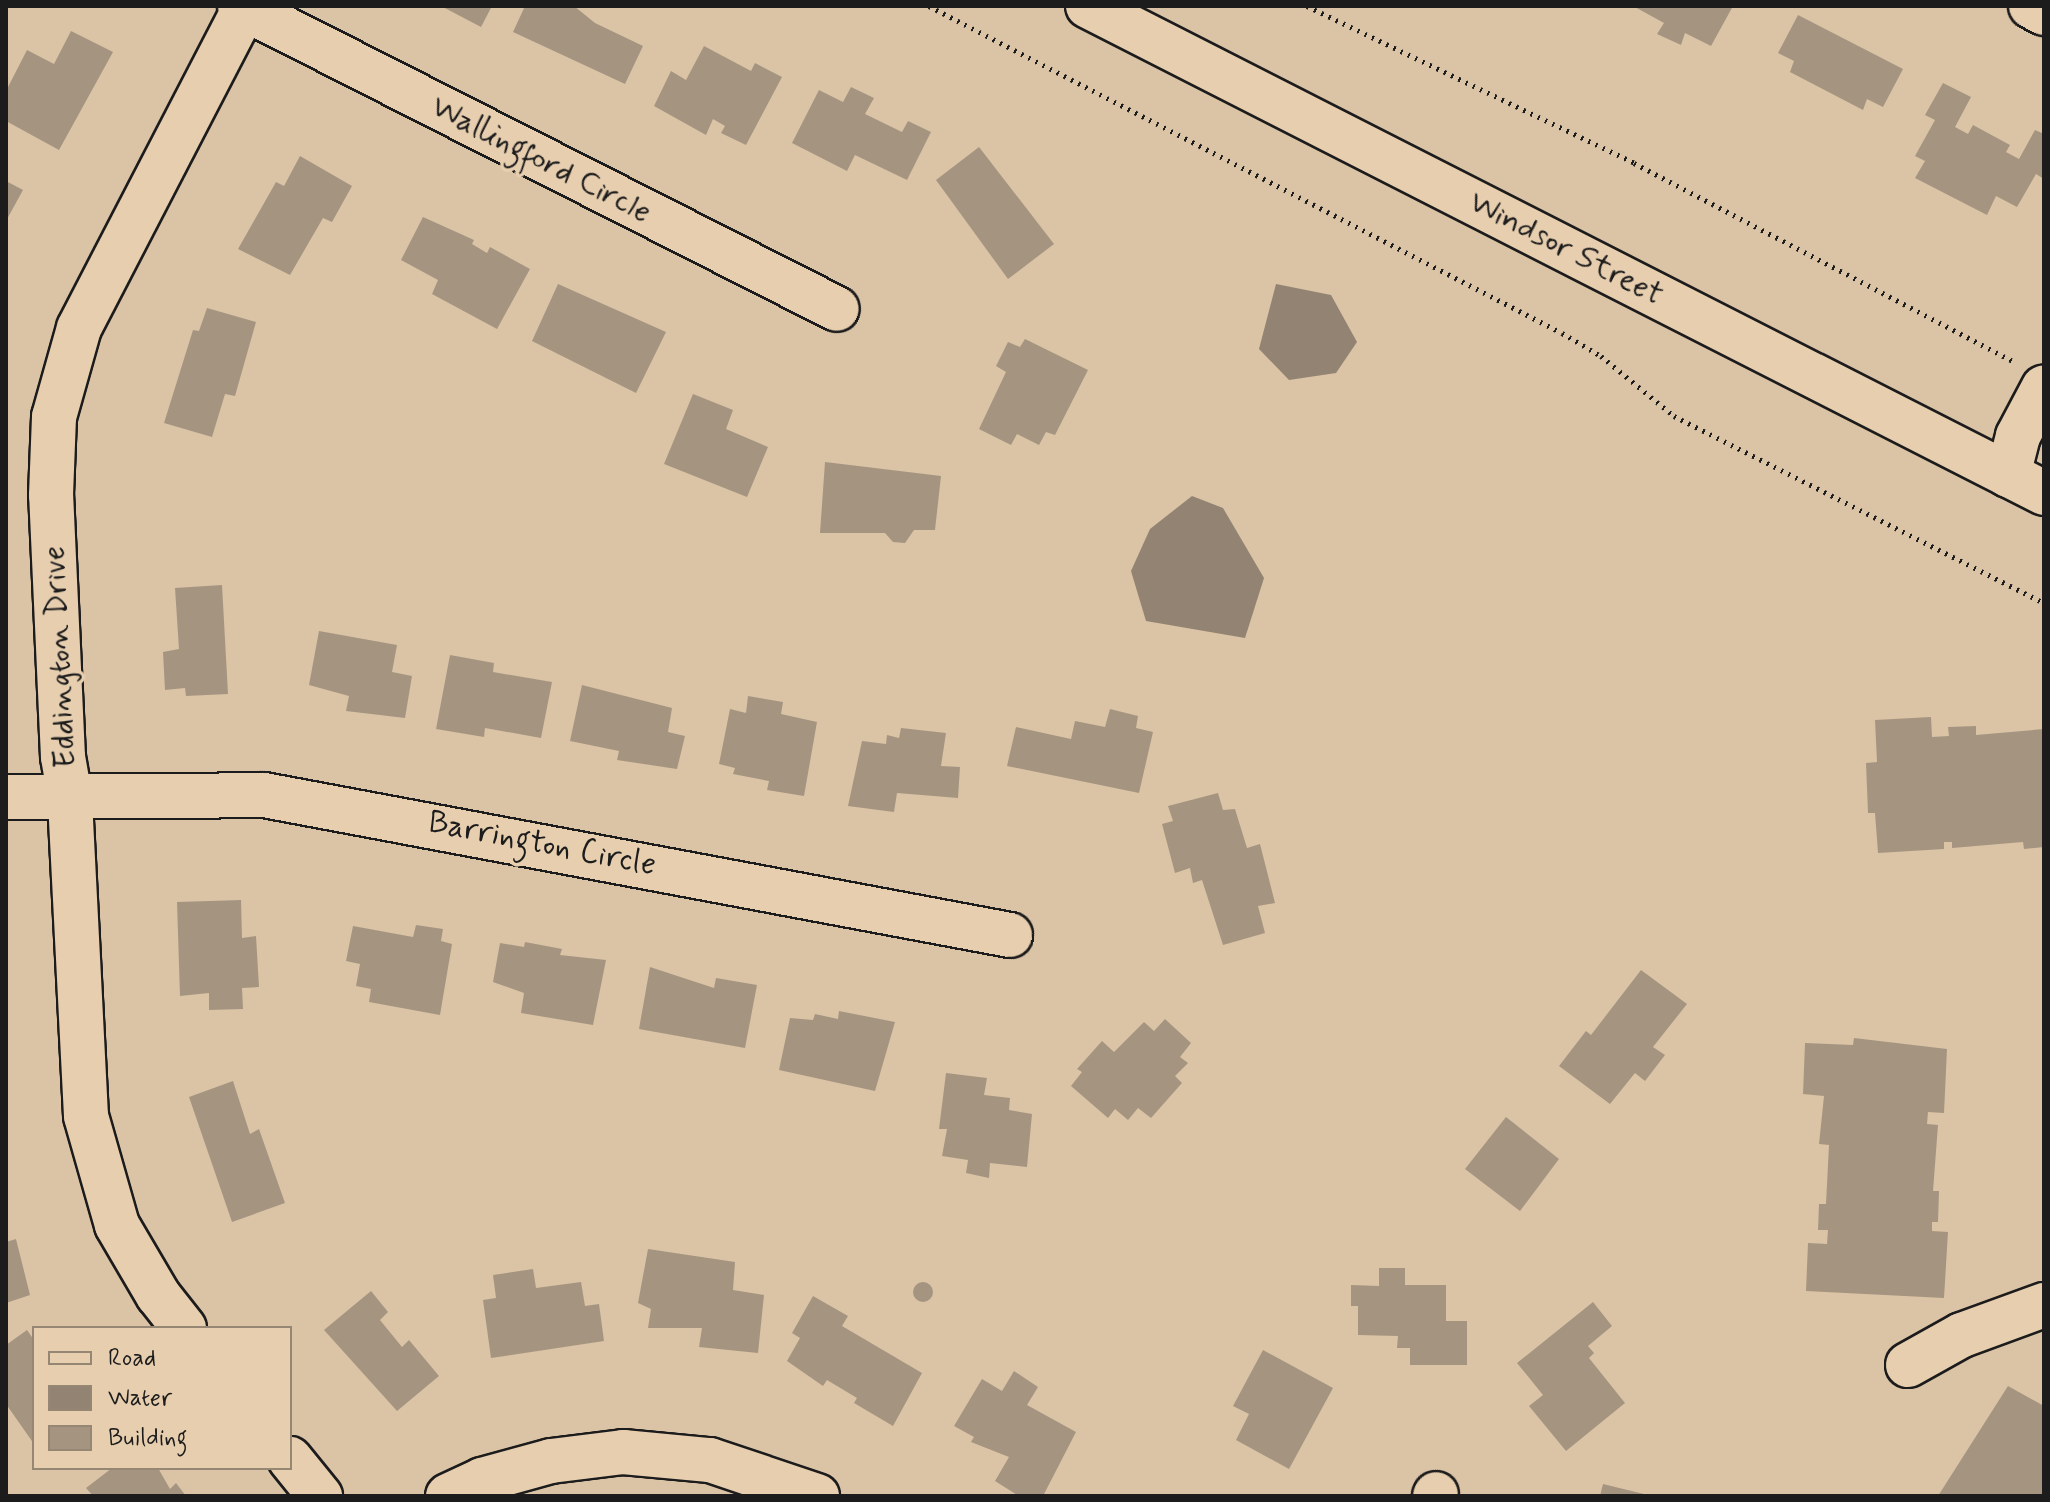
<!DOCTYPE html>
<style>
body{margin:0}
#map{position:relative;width:2050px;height:1502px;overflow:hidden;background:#dbc3a6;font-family:Mynerve,sans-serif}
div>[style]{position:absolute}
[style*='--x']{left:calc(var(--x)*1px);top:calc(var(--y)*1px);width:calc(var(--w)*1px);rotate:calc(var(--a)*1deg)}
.water>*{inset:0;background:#928372}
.building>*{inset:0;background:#a59580}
.round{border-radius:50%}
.path>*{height:5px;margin-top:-2.5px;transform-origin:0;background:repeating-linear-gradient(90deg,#1c1c1c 0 2px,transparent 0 8px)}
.roads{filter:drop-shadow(2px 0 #1c1c1c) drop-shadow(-2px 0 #1c1c1c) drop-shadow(0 2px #1c1c1c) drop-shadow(0 -2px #1c1c1c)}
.minor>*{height:44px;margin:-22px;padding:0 22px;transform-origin:22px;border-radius:22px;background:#e7ceaf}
.major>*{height:44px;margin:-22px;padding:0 22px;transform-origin:22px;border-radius:22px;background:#e7ceaf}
span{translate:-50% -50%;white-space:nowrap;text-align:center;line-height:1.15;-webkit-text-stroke:7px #e7ceaf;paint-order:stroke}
.street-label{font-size:32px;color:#1c1c1c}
.frame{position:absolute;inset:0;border:8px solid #1c1c1c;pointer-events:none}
.legend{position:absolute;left:32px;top:1326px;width:260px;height:144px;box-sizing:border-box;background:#e7ceaf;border:2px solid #968774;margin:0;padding:10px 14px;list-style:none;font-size:24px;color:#1c1c1c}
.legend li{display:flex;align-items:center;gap:16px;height:40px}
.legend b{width:40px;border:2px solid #968774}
</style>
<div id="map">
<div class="water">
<i style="clip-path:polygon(1276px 284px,1331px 295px,1357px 342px,1336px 373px,1289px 380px,1259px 349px)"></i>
<i style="clip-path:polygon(1192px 496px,1223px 508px,1264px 578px,1245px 638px,1146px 621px,1131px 571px,1150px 529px)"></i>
</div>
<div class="building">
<i style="clip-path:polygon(441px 6px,492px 6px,481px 27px)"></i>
<i style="clip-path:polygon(525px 6px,574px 6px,595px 23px,643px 46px,625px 84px,513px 32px)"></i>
<i style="clip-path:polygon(1633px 6px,1733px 6px,1711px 46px,1685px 33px,1681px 45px,1657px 34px,1664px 23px)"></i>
<i style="clip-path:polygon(1798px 15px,1903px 69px,1883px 107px,1867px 99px,1863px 110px,1790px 72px,1794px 61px,1778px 53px)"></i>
<i style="clip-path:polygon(71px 31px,113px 52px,59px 150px,6px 121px,6px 91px,27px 50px,54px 64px)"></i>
<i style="clip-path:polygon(704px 46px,751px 71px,755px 63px,782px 77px,746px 145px,721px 133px,725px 126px,713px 119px,706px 135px,654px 106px,671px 71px,686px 80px)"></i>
<i style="clip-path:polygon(1943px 83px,1971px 97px,1955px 127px,1968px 134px,1973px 125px,2010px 145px,2006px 152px,2019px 159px,2035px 130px,2044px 134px,2044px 179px,2036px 174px,2017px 207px,1996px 196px,1987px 215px,1915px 178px,1925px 161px,1915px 156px,1935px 120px,1925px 115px)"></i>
<i style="clip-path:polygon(851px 87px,874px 98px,865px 114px,902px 132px,908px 121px,931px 132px,907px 180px,855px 155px,847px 171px,792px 143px,819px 90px,843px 102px)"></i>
<i style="clip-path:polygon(979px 147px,1054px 244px,1008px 279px,936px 180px)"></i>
<i style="clip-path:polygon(300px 156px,352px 186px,332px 222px,323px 218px,290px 275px,238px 249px,276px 182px,284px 186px)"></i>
<i style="clip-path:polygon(6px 181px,23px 190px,6px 221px)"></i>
<i style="clip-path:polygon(423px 217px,474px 240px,472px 244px,487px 253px,490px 247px,530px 269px,497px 329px,432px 294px,438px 280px,401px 260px)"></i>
<i style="clip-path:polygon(558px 284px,666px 332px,636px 393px,532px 341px)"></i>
<i style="clip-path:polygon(207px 308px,256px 322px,235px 396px,225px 394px,212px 437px,164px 423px,193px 330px,199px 331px)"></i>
<i style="clip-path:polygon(1025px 339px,1088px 370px,1055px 435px,1046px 432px,1039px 445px,1017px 434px,1011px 445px,979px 429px,1006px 372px,996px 366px,1008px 342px,1020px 347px)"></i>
<i style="clip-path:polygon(693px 394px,733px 410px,726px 429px,768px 447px,747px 497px,664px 464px)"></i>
<i style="clip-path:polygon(825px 462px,941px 476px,935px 530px,914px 530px,905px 543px,893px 542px,885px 533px,820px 533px)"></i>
<i style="clip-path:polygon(222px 585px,228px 694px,186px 696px,185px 688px,165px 690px,163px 652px,179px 649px,175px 588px)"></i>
<i style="clip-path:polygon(319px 631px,397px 645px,392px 672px,412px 676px,405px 718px,346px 711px,349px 696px,309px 685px)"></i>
<i style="clip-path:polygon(450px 655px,494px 663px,493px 672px,552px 682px,541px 738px,485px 728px,484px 737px,436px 729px)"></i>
<i style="clip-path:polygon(582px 685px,672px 708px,668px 732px,685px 736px,677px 769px,617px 760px,619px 751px,570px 741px)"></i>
<i style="clip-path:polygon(748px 696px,783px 702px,781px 714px,817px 722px,804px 796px,767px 790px,769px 781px,733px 774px,735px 768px,719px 764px,730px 709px,746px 713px)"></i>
<i style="clip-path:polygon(1110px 709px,1138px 716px,1136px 728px,1153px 732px,1139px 793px,1007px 766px,1016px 727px,1071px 739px,1075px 721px,1105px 727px)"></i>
<i style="clip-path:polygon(1931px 717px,1932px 737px,1949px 736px,1948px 727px,1976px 726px,1976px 735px,2044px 729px,2044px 847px,2024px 849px,2023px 842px,1952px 848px,1952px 842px,1944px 842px,1944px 849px,1878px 853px,1875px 813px,1868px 813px,1866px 763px,1877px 762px,1875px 720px)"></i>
<i style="clip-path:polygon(901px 728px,946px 733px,941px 766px,960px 767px,958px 798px,897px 793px,894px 812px,848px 806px,862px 741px,886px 744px,887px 735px,899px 738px)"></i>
<i style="clip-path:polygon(1218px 793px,1223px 810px,1235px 809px,1247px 848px,1260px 844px,1275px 903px,1258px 906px,1265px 933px,1223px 945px,1202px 880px,1193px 883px,1190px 868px,1175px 873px,1162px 824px,1173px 821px,1168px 806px)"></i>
<i style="clip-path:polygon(241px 900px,242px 938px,256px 936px,259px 987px,242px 988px,243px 1009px,209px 1010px,209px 993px,180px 996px,177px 902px)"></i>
<i style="clip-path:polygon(416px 925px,443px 929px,441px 941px,452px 944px,440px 1015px,369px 1002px,371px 989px,356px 986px,360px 964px,346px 961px,353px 926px,413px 937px)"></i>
<i style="clip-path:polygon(525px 942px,562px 949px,560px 955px,606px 960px,593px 1025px,521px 1013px,524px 993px,493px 982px,500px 943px,524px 947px)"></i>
<i style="clip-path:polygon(650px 967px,714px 988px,716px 978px,757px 985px,745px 1048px,639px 1029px)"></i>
<i style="clip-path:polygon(1641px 970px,1687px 1004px,1653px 1047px,1665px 1055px,1645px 1081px,1635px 1073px,1610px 1104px,1559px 1066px,1586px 1031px,1591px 1035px)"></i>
<i style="clip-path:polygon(839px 1011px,895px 1022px,875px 1091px,779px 1070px,790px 1018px,813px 1020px,815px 1014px,838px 1019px)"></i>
<i style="clip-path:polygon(1165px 1019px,1191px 1043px,1180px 1057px,1188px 1063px,1175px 1076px,1182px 1083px,1151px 1118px,1138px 1108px,1128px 1120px,1115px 1109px,1108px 1118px,1071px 1086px,1082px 1072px,1077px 1069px,1102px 1041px,1114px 1052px,1144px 1022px,1154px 1031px)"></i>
<i style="clip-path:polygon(1854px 1038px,1947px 1049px,1944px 1113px,1928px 1112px,1927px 1124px,1938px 1125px,1933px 1191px,1939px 1191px,1938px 1222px,1932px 1222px,1932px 1231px,1948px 1232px,1944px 1298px,1806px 1291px,1808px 1243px,1827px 1244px,1828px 1230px,1818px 1230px,1819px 1204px,1826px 1204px,1829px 1145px,1819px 1144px,1824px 1096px,1803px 1094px,1805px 1043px,1853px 1045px)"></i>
<i style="clip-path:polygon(946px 1073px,987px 1078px,984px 1095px,1010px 1098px,1009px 1110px,1032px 1114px,1027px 1167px,990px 1163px,989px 1178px,966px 1173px,968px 1160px,942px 1156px,947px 1129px,939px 1129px)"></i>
<i style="clip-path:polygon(233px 1081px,250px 1134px,259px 1129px,285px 1203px,232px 1222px,189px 1097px)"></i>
<i style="clip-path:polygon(1506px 1117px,1559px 1159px,1520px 1211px,1465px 1169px)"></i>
<i style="clip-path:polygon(16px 1239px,30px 1295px,6px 1303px,6px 1242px)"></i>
<i style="clip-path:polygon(648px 1249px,735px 1262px,733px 1290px,764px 1295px,758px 1353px,699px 1347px,702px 1328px,648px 1328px,651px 1309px,638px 1303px)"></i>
<i style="clip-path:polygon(1379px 1268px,1405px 1268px,1405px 1285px,1446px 1285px,1446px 1321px,1467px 1321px,1467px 1365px,1410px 1365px,1410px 1348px,1397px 1348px,1398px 1336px,1358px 1335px,1358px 1306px,1351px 1306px,1351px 1285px,1379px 1286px)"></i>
<i style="clip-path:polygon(533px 1269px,536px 1288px,581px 1282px,585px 1306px,599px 1304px,604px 1341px,491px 1358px,483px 1300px,496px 1298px,493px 1275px)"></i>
<i class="round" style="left:913px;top:1282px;width:20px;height:20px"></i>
<i style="clip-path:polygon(371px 1291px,388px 1312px,380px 1320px,402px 1347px,409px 1340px,439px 1376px,397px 1411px,324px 1330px)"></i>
<i style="clip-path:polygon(813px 1296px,848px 1316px,842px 1326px,922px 1373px,893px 1426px,854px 1403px,857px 1398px,827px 1380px,823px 1386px,787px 1361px,800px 1338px,792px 1333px)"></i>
<i style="clip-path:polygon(1593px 1302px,1612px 1326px,1588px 1346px,1594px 1353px,1589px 1358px,1625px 1403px,1566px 1451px,1529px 1406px,1543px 1395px,1517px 1363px)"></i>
<i style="clip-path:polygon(27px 1330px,34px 1340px,34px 1444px,6px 1404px,6px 1345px)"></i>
<i style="clip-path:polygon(1263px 1350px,1333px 1388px,1289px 1469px,1236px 1440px,1249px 1414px,1233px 1406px)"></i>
<i style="clip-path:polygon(1014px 1371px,1038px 1387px,1027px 1405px,1076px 1432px,1043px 1496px,1019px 1496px,995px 1481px,1009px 1457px,971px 1442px,974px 1437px,954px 1426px,982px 1379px,1002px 1391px)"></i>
<i style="clip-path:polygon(2008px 1386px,2044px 1406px,2044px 1496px,1938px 1496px)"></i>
<i style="clip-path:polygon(112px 1468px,158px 1468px,170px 1489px,176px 1483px,186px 1496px,93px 1496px,86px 1488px)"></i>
<i style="clip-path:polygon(1603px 1484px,1648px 1495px,1648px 1496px,1600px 1496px)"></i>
</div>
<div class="path">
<i style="--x:929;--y:6;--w:712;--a:27.32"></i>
<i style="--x:1562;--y:333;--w:45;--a:30.5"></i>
<i style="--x:1601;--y:356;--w:94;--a:39.4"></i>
<i style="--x:1674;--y:416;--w:415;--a:26.8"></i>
<i style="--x:1307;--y:6;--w:363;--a:25.6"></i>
<i style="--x:1634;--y:163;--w:429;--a:27.6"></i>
</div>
<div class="roads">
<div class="minor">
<i style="--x:240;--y:6;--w:669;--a:26.91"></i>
<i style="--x:2031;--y:6;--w:15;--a:28"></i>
<i style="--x:2008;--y:475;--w:40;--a:-75.6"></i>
<i style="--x:2018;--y:436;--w:55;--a:-62"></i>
<i style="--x:6;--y:797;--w:258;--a:-0.4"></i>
<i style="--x:264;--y:795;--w:759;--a:10.63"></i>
<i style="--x:184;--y:1328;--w:42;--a:-128.2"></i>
<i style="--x:158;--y:1295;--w:81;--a:-120.4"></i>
<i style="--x:117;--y:1225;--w:113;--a:-105.9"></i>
<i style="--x:86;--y:1116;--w:319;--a:-92.9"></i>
<i style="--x:70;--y:797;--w:41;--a:-99.9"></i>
<i style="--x:63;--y:757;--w:262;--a:-92.6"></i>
<i style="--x:51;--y:495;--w:78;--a:-87.8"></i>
<i style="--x:54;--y:417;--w:92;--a:-74.3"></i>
<i style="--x:79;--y:328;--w:363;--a:-62.6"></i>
<i style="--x:1908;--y:1365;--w:62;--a:-29.1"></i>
<i style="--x:1962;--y:1335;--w:87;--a:-20.1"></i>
<i style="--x:290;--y:1459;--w:48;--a:51"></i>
<i style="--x:448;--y:1496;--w:38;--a:-25"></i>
<i style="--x:482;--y:1480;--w:72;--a:-15.4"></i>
<i style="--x:551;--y:1461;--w:73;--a:-7.1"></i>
<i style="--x:623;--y:1452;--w:87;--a:5.3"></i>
<i style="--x:710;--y:1460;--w:113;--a:18.6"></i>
<i style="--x:1435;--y:1496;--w:2;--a:-63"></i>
</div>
<div class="major">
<i style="--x:1088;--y:6;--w:1073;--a:26.99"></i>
</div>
</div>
<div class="street-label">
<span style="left:541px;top:160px;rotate:27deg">Wallingford Circle</span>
<span style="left:1566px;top:249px;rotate:27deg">Windsor Street</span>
<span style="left:60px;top:657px;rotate:-93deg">Eddington Drive</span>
<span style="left:542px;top:844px;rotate:11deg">Barrington Circle</span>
</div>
<div class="frame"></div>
<ul class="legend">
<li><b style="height:10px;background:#e7ceaf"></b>Road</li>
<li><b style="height:22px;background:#928372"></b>Water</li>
<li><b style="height:22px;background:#a59580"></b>Building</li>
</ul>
</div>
